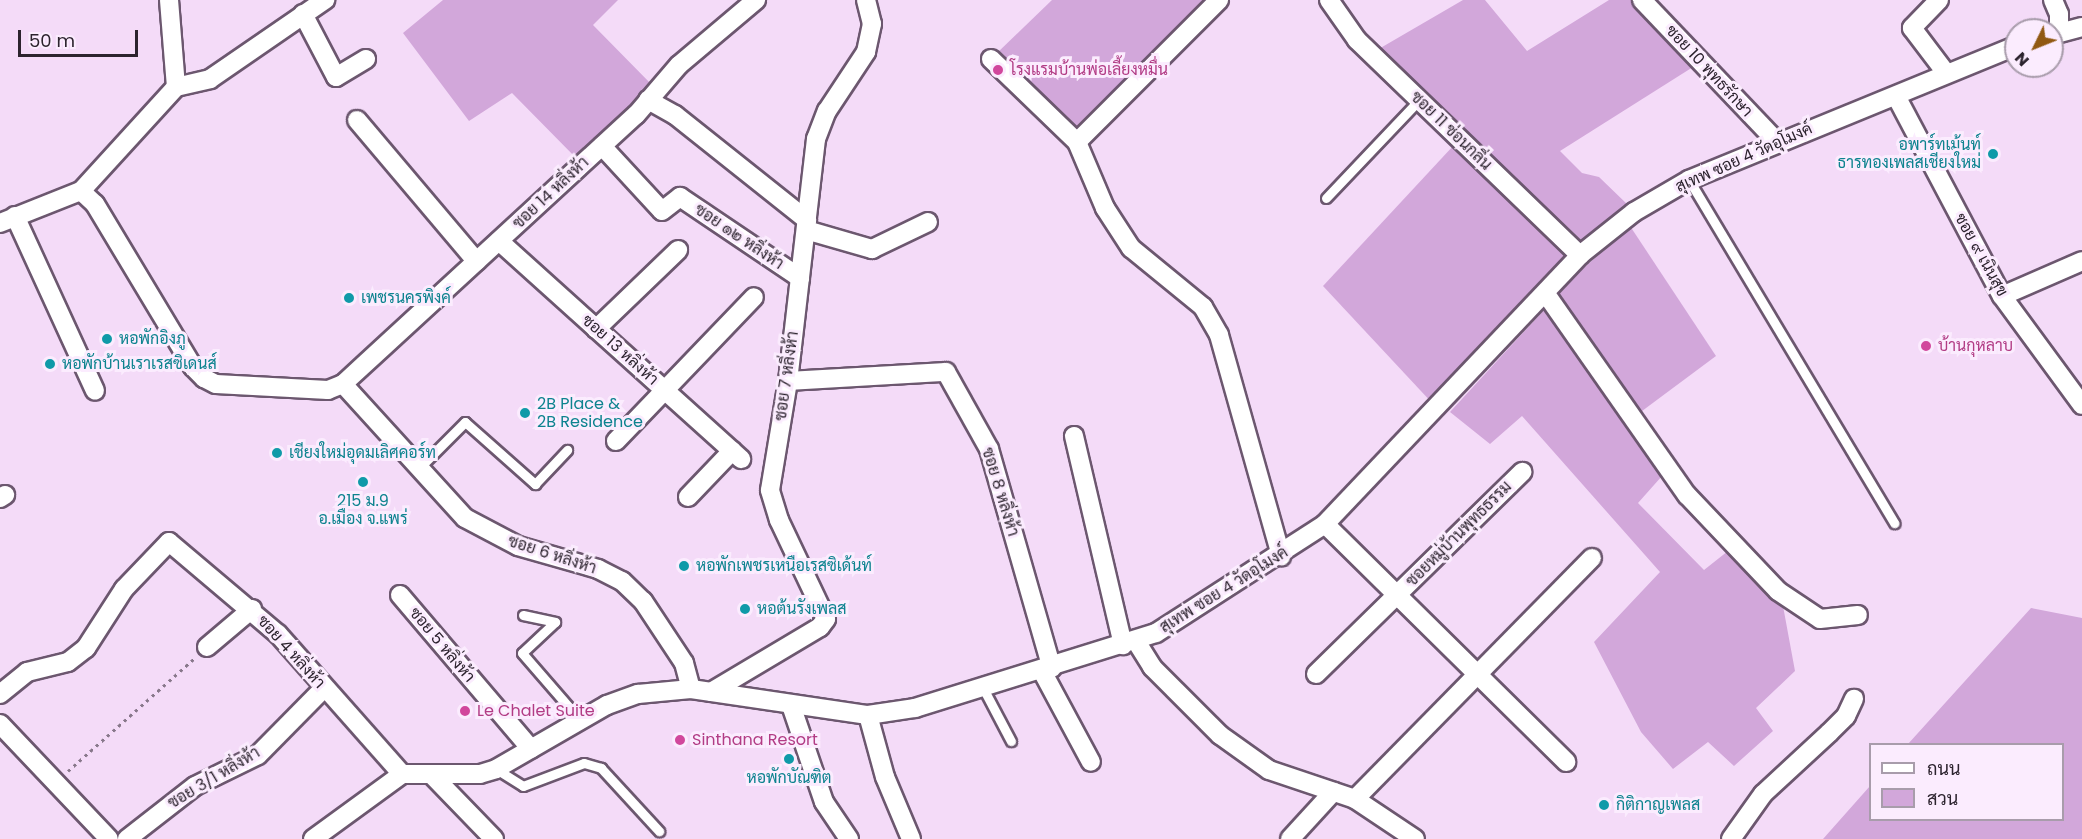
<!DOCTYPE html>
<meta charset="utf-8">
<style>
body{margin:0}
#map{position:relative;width:2082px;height:839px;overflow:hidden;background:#f4dbf8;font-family:Poppins,Sarabun,sans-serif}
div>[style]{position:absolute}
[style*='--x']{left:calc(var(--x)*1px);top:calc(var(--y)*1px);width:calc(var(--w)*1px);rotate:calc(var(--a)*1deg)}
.green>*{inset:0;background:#d2a7da}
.path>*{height:3px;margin-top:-1.5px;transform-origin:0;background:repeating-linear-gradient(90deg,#88788b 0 3px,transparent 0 7.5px)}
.roads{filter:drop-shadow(2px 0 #6c576f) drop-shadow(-2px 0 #6c576f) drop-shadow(0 2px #6c576f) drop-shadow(0 -2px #6c576f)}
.service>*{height:9px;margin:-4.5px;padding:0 4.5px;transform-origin:4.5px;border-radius:4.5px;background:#fff}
.minor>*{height:18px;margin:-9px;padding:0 9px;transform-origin:9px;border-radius:9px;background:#fff}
.dots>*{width:16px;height:16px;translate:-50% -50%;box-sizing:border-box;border:3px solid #fbecfe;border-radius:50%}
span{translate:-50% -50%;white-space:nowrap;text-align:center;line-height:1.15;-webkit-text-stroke:6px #fbecfe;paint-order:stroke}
.hotel-label{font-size:16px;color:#b23c85}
.left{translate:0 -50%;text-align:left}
.street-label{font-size:16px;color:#2c232e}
.culture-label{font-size:16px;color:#0d838f}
.right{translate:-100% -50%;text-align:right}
.legend{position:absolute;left:1869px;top:743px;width:195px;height:78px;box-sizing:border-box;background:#fbecfe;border:2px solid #a89cab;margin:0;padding:8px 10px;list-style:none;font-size:18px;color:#2c232e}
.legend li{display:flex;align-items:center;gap:12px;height:30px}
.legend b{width:30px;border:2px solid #a89cab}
.north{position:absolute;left:2004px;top:18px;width:60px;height:60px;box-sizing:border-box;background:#fbecfe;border:2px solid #a89cab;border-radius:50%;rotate:227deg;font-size:16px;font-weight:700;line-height:24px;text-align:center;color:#2c232e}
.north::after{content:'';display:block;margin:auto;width:21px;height:27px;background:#915912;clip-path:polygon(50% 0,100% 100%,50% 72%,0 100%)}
.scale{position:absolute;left:18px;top:30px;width:120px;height:27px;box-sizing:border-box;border:3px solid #2c232e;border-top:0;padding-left:8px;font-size:18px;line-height:21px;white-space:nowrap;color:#2c232e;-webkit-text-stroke:4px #fbecfe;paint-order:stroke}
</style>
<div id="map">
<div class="green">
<i style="clip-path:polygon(443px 0,618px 0,593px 25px,654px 87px,578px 160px,512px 93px,469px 121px,403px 33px)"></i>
<i style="clip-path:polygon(1052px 0,1207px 0,1076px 132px,996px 54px)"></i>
<i style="clip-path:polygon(1463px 0,1485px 0,1527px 51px,1609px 0,1631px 0,1693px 67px,1560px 151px,1582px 173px,1599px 177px,1628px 205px,1580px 248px,1377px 50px)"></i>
<i style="clip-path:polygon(1454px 145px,1571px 255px,1434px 405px,1323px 286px)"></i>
<i style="clip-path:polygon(1630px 226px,1716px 356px,1638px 414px,1554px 295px)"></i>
<i style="clip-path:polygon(1545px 309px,1662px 476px,1638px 503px,1704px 570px,1728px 551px,1783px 606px,1795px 671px,1756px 708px,1773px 731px,1734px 766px,1708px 742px,1673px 769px,1641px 732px,1594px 642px,1660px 572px,1522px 416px,1490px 444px,1450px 412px)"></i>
<i style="clip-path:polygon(2031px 608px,2082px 618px,2082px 839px,1823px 839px,1870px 786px,1870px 820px,2062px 820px,2062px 744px,1908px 744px)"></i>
</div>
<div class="path">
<i style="--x:68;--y:771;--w:170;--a:-41.7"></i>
</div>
<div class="roads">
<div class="service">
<i style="--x:1689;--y:180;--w:400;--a:59.1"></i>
<i style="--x:1326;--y:198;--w:135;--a:-46.5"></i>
<i style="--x:419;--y:468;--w:65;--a:-45"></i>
<i style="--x:465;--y:422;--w:94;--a:41.5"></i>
<i style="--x:535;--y:484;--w:47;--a:-46.7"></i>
<i style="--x:523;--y:615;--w:33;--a:12"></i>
<i style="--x:555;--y:622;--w:45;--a:136.8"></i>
<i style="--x:522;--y:653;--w:90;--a:49.1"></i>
<i style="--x:983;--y:688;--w:60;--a:62.2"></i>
<i style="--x:496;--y:769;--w:32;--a:32"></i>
<i style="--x:523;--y:786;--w:65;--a:-20.7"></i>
<i style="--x:584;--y:763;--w:18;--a:16"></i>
<i style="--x:601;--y:768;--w:86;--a:47.4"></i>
</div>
<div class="minor">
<i style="--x:169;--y:0;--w:87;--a:85.4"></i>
<i style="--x:1329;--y:0;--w:49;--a:55"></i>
<i style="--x:1357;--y:40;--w:310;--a:44"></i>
<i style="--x:1642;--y:0;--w:196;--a:46.4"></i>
<i style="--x:1939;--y:0;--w:39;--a:134"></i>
<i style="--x:1912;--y:28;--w:56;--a:52.9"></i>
<i style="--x:2053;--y:0;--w:15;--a:67"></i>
<i style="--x:2059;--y:14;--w:19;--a:90"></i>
<i style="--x:303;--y:14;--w:71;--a:62.4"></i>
<i style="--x:336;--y:77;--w:35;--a:-31"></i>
<i style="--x:2052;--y:35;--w:31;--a:-15"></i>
<i style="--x:991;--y:59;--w:120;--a:44"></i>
<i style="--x:1077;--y:142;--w:72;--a:67"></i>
<i style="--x:1105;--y:208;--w:48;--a:57"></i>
<i style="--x:1131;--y:248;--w:93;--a:39.3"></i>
<i style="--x:1203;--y:307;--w:32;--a:60"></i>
<i style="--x:1219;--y:335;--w:230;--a:74.3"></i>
<i style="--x:1896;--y:96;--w:226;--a:62.1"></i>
<i style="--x:2002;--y:296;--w:135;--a:53.7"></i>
<i style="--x:648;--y:100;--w:31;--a:29"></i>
<i style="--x:675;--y:115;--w:169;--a:38.5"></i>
<i style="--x:357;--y:120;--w:185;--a:49.8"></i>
<i style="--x:1077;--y:142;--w:201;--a:-45"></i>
<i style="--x:602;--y:146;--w:88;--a:47.3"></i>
<i style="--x:662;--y:211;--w:23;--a:-38"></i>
<i style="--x:680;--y:197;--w:145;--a:34"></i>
<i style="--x:81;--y:191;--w:141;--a:-47.6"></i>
<i style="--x:176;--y:87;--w:35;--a:-13"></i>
<i style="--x:210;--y:79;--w:140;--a:-34.5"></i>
<i style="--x:15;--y:216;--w:192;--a:65.4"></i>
<i style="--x:0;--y:223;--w:87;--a:-21.6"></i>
<i style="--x:81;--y:191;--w:19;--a:43"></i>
<i style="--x:95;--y:204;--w:190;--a:59"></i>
<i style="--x:193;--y:367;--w:16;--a:45"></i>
<i style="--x:204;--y:378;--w:13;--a:27"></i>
<i style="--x:216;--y:384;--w:112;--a:3.1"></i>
<i style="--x:328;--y:390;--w:16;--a:-22"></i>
<i style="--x:343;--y:384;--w:398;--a:-42.6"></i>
<i style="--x:636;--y:115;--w:66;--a:-49.3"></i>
<i style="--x:679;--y:65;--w:101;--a:-40.2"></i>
<i style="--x:806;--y:230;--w:69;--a:16.1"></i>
<i style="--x:872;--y:249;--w:62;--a:-25.7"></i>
<i style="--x:499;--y:241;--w:326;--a:42"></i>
<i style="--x:1546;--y:294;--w:246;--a:55"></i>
<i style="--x:1687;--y:495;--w:132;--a:46.5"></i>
<i style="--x:1778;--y:591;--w:50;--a:33.7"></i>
<i style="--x:1820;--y:619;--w:38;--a:-6"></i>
<i style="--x:2002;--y:296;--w:87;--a:-23.6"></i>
<i style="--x:596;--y:329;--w:114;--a:-43.9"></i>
<i style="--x:788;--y:381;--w:158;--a:-3.3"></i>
<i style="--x:946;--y:372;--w:88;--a:60.8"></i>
<i style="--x:989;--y:449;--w:228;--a:74"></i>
<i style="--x:343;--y:384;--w:181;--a:47.7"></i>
<i style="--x:465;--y:518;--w:60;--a:27.8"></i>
<i style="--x:518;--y:546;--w:83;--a:16"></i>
<i style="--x:598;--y:569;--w:27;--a:27"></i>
<i style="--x:622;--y:581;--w:29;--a:44"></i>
<i style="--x:643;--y:601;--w:74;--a:56.5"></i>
<i style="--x:684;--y:663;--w:27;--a:75"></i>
<i style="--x:1074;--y:436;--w:215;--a:76.8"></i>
<i style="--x:616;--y:441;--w:199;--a:-46.2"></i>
<i style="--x:688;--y:497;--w:64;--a:-46.3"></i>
<i style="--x:0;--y:498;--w:6;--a:-31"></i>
<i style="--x:1325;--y:524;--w:339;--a:44.6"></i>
<i style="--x:400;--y:595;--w:202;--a:49.6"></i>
<i style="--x:1136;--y:641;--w:31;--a:58"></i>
<i style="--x:1152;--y:667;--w:96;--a:45"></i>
<i style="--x:1220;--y:735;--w:60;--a:35.5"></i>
<i style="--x:1269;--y:770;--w:91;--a:18.6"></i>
<i style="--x:1355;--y:799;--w:72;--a:33.7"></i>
<i style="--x:207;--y:647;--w:59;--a:-40.2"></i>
<i style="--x:1042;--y:671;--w:103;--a:61.7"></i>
<i style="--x:1316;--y:674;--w:289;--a:-44.4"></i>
<i style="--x:711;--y:692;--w:127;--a:-30.8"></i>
<i style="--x:820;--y:627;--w:10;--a:-53"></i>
<i style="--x:826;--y:619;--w:110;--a:-115.4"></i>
<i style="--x:779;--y:520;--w:31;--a:-107"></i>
<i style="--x:770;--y:490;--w:110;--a:-80.6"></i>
<i style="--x:788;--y:381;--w:244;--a:-83.4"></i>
<i style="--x:816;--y:139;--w:30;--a:-69"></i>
<i style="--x:827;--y:111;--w:71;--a:-56.5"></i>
<i style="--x:866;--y:52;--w:29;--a:-78"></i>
<i style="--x:872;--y:24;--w:25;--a:-104"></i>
<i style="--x:0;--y:694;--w:35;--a:-39"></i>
<i style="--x:27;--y:672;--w:42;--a:-13.7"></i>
<i style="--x:68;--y:662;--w:23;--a:-38"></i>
<i style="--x:86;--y:648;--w:70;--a:-57.2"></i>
<i style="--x:124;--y:589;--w:65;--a:-46.2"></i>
<i style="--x:169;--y:542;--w:143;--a:40.2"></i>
<i style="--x:278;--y:634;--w:187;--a:48.5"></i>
<i style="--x:791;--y:705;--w:102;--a:71.2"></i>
<i style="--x:824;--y:802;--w:45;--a:56"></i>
<i style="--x:868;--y:715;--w:64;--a:74.7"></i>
<i style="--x:885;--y:777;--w:67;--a:67.2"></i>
<i style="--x:0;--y:724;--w:158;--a:46.5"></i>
<i style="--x:432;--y:775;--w:89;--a:45.9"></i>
<i style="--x:1355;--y:799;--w:338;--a:-45.5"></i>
<i style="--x:127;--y:839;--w:86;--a:-37.9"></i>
<i style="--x:195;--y:786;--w:70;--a:-26.2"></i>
<i style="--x:258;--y:755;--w:94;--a:-45.4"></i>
<i style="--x:313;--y:839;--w:110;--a:-36.1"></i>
<i style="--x:402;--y:774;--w:78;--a:0"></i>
<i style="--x:480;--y:774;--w:17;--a:-17"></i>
<i style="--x:496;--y:769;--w:128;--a:-30"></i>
<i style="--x:607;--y:705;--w:33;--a:-20"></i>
<i style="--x:638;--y:694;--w:53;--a:-5.4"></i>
<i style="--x:691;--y:689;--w:179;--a:8.4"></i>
<i style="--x:868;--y:715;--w:48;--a:-8.5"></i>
<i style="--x:915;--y:708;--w:252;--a:-17.3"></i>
<i style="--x:1156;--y:633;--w:201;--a:-32.8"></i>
<i style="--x:1325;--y:524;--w:371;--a:-46.5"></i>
<i style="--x:1580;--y:255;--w:69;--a:-38.5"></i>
<i style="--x:1634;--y:212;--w:64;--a:-30.2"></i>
<i style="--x:1689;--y:180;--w:353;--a:-22.3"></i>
<i style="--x:1290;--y:839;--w:64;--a:-47.5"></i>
<i style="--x:1731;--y:839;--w:55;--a:-54.6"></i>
<i style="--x:1763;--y:794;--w:90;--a:-42.7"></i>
<i style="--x:1829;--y:733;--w:24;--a:-45"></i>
<i style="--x:1846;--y:716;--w:19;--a:-65"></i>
</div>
</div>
<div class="dots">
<i style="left:998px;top:70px;background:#d1479c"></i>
<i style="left:1993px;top:154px;background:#0f9aa8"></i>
<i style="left:349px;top:298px;background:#0f9aa8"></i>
<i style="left:107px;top:339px;background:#0f9aa8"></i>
<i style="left:1926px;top:346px;background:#d1479c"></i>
<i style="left:50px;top:364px;background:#0f9aa8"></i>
<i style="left:525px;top:413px;background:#0f9aa8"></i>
<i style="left:277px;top:453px;background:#0f9aa8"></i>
<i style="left:363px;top:482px;background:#0f9aa8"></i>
<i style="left:684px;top:566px;background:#0f9aa8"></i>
<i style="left:745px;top:609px;background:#0f9aa8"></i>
<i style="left:465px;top:711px;background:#d1479c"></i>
<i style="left:680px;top:740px;background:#d1479c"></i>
<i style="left:789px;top:759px;background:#0f9aa8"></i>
<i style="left:1604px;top:805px;background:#0f9aa8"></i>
</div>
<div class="hotel-label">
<span class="left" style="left:1010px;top:70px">โรงแรมบ้านพ่อเลี้ยงหมื่น</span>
<span class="left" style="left:1938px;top:346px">บ้านกุหลาบ</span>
<span class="left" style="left:477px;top:711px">Le Chalet Suite</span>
<span class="left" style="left:692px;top:740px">Sinthana Resort</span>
</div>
<div class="street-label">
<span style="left:1709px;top:71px;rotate:47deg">ซอย 10 พุทธรักษา</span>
<span style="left:1451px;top:131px;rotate:44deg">ซอย 11 ซ่อนกลิ่น</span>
<span style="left:1744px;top:158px;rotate:-24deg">สุเทพ ซอย 4 วัดอุโมงค์</span>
<span style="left:551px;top:193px;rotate:-43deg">ซอย 14 หลิ่งห้า</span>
<span style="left:739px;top:237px;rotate:34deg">ซอย ๑๒ หลิ่งห้า</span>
<span style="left:1981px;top:255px;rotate:61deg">ซอย ๙ เนินสุข</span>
<span style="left:620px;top:350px;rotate:42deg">ซอย 13 หลิ่งห้า</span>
<span style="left:787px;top:376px;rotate:-82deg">ซอย 7 หลิ่งห้า</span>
<span style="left:1000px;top:492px;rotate:73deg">ซอย 8 หลิ่งห้า</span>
<span style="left:1459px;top:534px;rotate:-45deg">ซอยหมู่บ้านพุทธธรรม</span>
<span style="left:552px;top:555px;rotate:18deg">ซอย 6 หลิ่งห้า</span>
<span style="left:1224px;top:590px;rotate:-32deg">สุเทพ ซอย 4 วัดอุโมงค์</span>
<span style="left:442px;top:645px;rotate:50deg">ซอย 5 หลิ่งห้า</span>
<span style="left:291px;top:652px;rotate:48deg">ซอย 4 หลิ่งห้า</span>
<span style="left:214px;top:778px;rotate:-31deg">ซอย 3/1 หลิ่งห้า</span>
</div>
<div class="culture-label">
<span class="right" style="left:1981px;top:154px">อพาร์ทเม้นท์<br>ธารทองเพลสเชียงใหม่</span>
<span class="left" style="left:361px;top:298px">เพชรนครพิงค์</span>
<span class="left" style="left:119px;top:339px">หอพักอิงภู</span>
<span class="left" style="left:62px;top:364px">หอพักบ้านเราเรสซิเดนส์</span>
<span class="left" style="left:537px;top:413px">2B Place &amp;<br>2B Residence</span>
<span class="left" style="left:289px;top:453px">เชียงใหม่อุดมเลิศคอร์ท</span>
<span style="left:363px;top:510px">215 ม.9<br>อ.เมือง จ.แพร่</span>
<span class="left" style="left:696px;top:566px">หอพักเพชรเหนือเรสซิเด้นท์</span>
<span class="left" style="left:757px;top:609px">หอต้นรังเพลส</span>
<span style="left:789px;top:778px">หอพักบัณฑิต</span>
<span class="left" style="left:1616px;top:805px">กิติกาญเพลส</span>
</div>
<ul class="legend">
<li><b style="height:8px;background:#fff"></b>ถนน</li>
<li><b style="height:16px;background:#d2a7da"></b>สวน</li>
</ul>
<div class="north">N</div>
<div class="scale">50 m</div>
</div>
